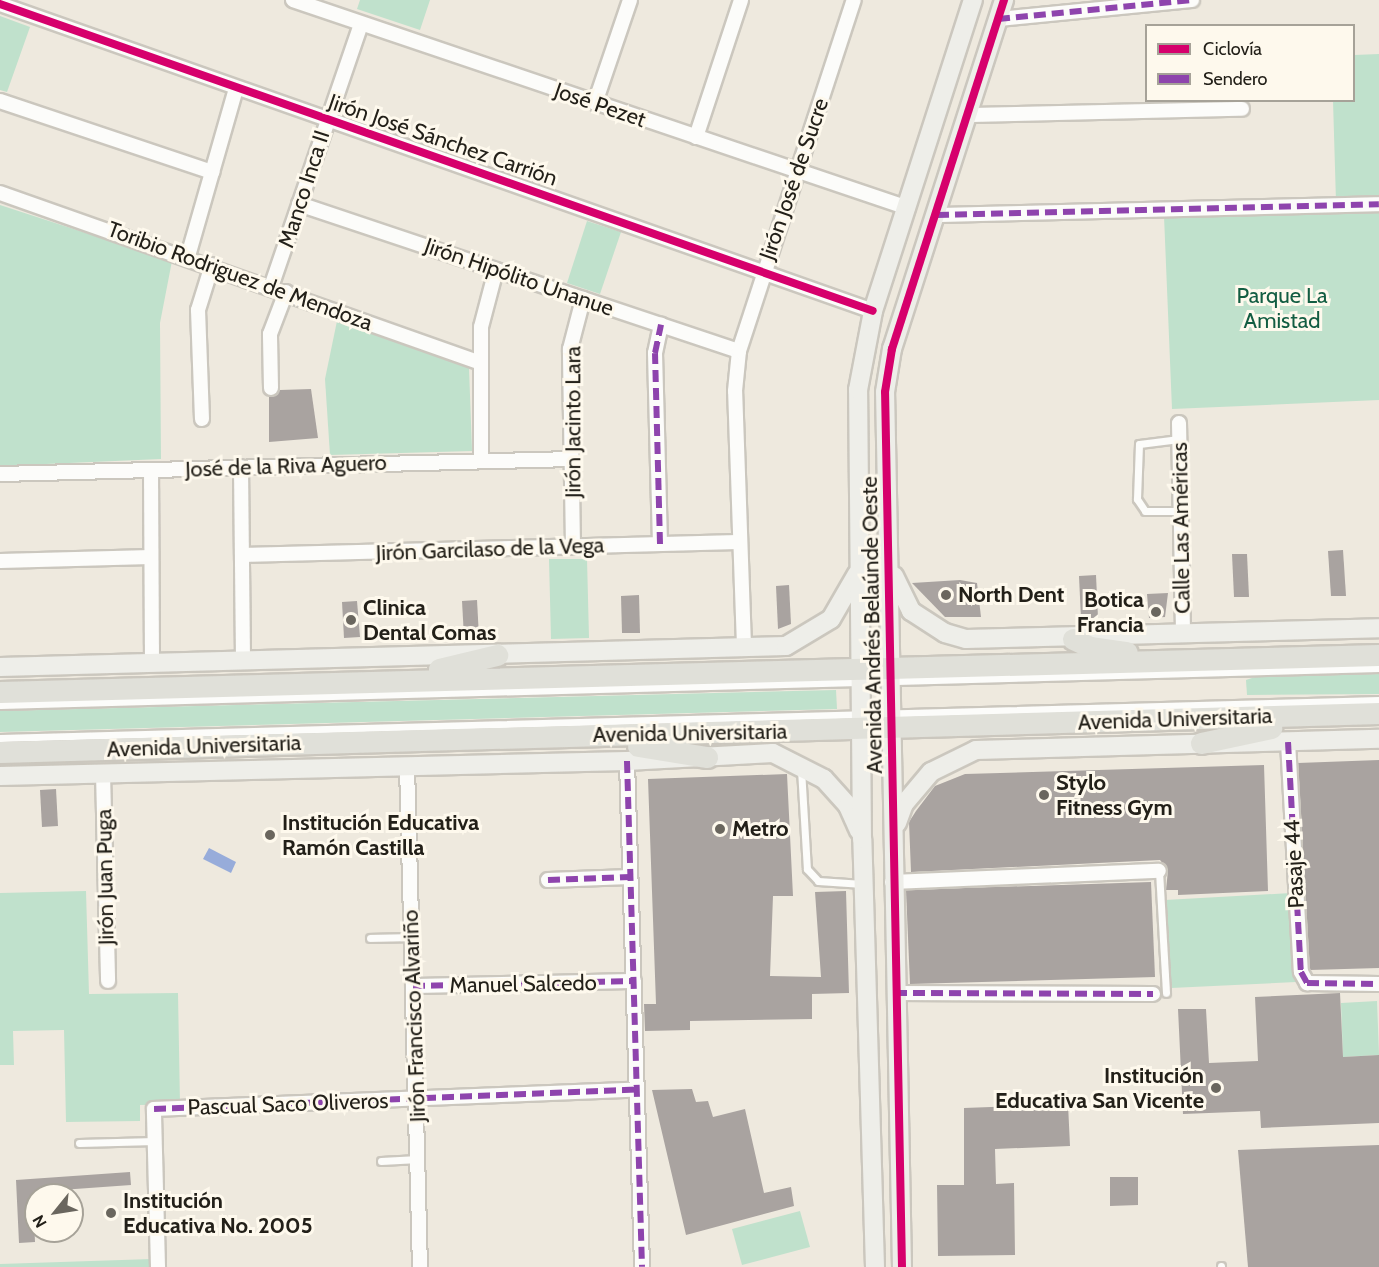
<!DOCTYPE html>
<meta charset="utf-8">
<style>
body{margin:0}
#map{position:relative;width:1379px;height:1267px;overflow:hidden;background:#eee9de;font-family:Cabin,sans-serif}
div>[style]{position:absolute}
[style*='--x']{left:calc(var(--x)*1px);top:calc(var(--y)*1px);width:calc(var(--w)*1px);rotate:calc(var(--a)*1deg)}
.green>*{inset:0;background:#c0e1cc}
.water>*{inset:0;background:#97acda}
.building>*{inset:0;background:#a9a3a0}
.roads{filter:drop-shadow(2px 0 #cbc7be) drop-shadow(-2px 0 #cbc7be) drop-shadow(0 2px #cbc7be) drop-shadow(0 -2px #cbc7be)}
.lane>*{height:7px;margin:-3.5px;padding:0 3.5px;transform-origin:3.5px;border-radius:3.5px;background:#fcfcfa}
.street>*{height:14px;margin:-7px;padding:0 7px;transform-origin:7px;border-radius:7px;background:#fcfcfa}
.secondary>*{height:18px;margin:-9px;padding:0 9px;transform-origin:9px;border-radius:9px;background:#eeeee9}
.primary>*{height:21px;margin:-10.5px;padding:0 10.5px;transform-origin:10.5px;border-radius:10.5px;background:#e0e0d9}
.quiet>*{height:6px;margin-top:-3px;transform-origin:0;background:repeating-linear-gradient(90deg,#8e44ad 0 12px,transparent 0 18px)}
.cycleway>*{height:8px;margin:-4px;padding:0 4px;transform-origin:4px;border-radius:4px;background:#d6006c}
.dots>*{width:16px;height:16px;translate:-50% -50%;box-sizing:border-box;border:3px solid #fef9ed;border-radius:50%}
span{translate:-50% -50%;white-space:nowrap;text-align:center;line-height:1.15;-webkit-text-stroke:6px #fef9ed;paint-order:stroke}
.street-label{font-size:22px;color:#232019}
.park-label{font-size:22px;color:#125d42}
.poi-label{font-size:22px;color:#232019;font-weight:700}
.left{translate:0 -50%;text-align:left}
.right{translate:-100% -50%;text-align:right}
.legend{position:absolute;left:1145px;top:24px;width:210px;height:78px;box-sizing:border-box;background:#fef9ed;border:2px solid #a6a298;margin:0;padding:8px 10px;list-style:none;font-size:18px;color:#232019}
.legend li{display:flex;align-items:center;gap:12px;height:30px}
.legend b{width:30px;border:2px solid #a6a298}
.north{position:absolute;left:24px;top:1183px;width:60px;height:60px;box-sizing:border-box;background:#fef9ed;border:2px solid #a6a298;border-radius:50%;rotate:240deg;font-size:16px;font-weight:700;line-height:24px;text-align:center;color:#232019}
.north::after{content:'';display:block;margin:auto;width:21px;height:27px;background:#6a665e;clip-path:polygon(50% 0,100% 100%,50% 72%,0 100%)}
</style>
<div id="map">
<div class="green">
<i style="clip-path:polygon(360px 0,430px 0,420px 30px,357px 9px)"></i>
<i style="clip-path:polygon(0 16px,30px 27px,7px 92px,0 90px)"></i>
<i style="clip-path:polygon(1379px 54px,1379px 201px,1336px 202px,1333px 101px,1354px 100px,1354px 55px)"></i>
<i style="clip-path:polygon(0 205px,172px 261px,160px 323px,161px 459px,0 466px)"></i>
<i style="clip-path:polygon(1379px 208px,1379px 400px,1172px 409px,1164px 216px)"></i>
<i style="clip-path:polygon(587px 221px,621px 232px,600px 294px,567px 283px)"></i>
<i style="clip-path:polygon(337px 321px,469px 368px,472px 451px,330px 455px,325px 379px)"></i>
<i style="clip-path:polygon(549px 559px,587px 559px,589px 638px,551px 639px)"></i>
<i style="clip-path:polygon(1379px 674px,1379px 694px,1247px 695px,1246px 680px,1255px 677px)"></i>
<i style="clip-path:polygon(836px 690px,837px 709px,0 732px,0 711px)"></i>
<i style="clip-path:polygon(86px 891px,89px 994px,178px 993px,180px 1104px,140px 1105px,140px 1121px,66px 1122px,64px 1030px,13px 1031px,14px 1065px,0 1065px,0 893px)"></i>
<i style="clip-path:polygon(1291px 893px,1296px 982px,1171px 988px,1165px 900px)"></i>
<i style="clip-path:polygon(1377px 1001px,1379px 1055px,1343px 1057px,1341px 1003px)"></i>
<i style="clip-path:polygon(800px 1211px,810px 1247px,742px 1265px,732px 1229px)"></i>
<i style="clip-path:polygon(152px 1259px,152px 1267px,0 1267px,0 1264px)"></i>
</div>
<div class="water">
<i style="clip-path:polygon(209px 848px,236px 862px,231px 873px,203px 859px)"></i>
</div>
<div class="building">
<i style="clip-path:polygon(311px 389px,318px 438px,269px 442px,269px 396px,280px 390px)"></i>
<i style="clip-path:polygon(1343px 550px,1346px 596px,1331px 596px,1328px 551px)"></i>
<i style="clip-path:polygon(1232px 554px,1247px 554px,1249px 597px,1234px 597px)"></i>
<i style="clip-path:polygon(1096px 575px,1098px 618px,1081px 619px,1079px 576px)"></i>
<i style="clip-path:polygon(960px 580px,977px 583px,981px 617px,945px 617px,912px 583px)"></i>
<i style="clip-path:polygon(789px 585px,791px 624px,778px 629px,776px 586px)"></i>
<i style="clip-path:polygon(1168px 593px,1165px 617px,1149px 618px,1147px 594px)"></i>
<i style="clip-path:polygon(639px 595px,640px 633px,622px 633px,621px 596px)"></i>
<i style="clip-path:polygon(477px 600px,479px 637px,464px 637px,462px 601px)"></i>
<i style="clip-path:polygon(357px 601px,360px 637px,344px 638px,342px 602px)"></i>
<i style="clip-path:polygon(1379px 760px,1379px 968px,1310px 970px,1298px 763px)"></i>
<i style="clip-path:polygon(1264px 765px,1268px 891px,1178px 895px,1178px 890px,1166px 890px,1168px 870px,1160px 860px,911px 872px,909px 822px,916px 811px,935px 786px,965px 774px)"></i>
<i style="clip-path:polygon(787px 774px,793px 896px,773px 896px,770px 976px,821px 977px,815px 892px,846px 891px,849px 993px,812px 994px,812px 1019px,690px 1021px,690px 1030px,645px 1031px,644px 1004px,656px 1004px,648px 779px)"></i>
<i style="clip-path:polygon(56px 789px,58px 826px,42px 827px,40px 790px)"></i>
<i style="clip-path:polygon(1151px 882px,1155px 977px,910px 984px,906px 890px)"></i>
<i style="clip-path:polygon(1340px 993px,1343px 1057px,1379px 1055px,1379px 1123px,1261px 1128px,1260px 1111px,1183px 1114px,1178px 1009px,1206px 1009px,1209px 1063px,1258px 1061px,1255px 997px)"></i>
<i style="clip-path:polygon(692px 1089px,696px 1102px,708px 1101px,713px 1117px,745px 1109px,764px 1193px,791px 1187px,794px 1206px,686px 1235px,652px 1090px)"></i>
<i style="clip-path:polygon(1068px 1104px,1070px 1146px,995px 1149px,996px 1184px,1014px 1183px,1015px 1255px,938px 1256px,937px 1185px,964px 1185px,964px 1108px)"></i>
<i style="clip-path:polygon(1379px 1145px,1379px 1267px,1248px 1267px,1238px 1150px)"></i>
<i style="clip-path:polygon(130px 1172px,131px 1185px,33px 1192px,35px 1242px,19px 1243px,16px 1180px)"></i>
<i style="clip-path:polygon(1110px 1177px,1138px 1177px,1138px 1205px,1110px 1206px)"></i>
</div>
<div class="roads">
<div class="lane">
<i style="--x:1179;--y:439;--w:40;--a:172.9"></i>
<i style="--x:1139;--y:444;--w:55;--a:92.1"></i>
<i style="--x:1137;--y:499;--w:14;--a:56"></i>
<i style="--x:1145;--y:511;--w:35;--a:0"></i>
<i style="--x:0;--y:705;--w:1379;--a:-1.54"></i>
<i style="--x:0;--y:738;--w:1380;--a:-1.58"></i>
<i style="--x:801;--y:769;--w:100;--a:86.6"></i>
<i style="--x:807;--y:869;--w:16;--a:47"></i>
<i style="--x:818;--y:881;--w:45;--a:3.8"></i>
<i style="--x:1159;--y:871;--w:122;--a:86.7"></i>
<i style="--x:370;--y:938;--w:42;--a:-1.4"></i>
<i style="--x:79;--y:1143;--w:76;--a:-1.5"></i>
<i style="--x:381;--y:1161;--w:37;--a:-3"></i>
<i style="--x:1221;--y:1266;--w:1;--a:90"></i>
</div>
<div class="street">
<i style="--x:293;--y:0;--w:649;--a:18.69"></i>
<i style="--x:0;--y:4;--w:925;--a:19.37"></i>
<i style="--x:998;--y:19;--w:195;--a:-5.6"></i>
<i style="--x:0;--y:101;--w:224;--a:18.5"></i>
<i style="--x:595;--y:103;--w:109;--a:-71.2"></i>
<i style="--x:968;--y:115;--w:274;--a:-1.3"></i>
<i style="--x:696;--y:137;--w:144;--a:-71.8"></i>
<i style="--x:0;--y:193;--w:507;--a:19.47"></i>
<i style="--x:299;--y:204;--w:464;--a:18.5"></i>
<i style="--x:937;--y:215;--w:442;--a:-1.4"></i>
<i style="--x:188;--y:256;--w:174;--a:-74"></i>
<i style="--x:271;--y:287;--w:278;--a:-71.1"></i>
<i style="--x:271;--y:388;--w:54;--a:-91.1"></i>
<i style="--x:270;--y:334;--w:45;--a:-69.1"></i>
<i style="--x:202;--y:419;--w:109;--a:-92.1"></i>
<i style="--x:198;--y:310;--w:47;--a:-72.7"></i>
<i style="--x:1179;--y:423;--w:210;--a:88.9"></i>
<i style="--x:481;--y:461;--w:134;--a:-90"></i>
<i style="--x:481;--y:327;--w:59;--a:-75.3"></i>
<i style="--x:241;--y:467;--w:193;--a:89.4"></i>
<i style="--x:151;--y:470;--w:193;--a:89.7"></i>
<i style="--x:0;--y:474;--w:572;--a:-1.5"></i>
<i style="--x:660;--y:544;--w:191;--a:-91.5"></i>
<i style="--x:655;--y:353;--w:29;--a:-78"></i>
<i style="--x:573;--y:547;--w:198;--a:-90.9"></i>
<i style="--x:570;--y:349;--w:52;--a:-75.4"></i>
<i style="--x:242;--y:555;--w:496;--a:-1.5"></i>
<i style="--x:0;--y:561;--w:151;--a:-1.5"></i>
<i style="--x:744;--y:646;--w:255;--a:-92"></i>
<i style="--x:735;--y:391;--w:40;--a:-84.3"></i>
<i style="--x:739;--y:351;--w:369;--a:-71.9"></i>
<i style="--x:1288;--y:742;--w:230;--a:86.8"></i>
<i style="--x:1301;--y:972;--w:13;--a:61"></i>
<i style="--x:1307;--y:983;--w:72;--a:0.8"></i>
<i style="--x:627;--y:761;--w:506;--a:88.3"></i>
<i style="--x:407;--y:765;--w:502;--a:88.52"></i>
<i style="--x:103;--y:773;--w:208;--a:88.6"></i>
<i style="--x:548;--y:880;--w:82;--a:-2.1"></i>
<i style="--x:892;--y:882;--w:267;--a:-2.4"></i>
<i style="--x:413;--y:986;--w:221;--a:-1.3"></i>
<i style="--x:895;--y:993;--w:258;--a:0.2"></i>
<i style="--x:158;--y:1267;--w:158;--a:-91.5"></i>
<i style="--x:154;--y:1109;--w:483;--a:-2.3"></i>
</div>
<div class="secondary">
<i style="--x:894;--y:576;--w:39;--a:64"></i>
<i style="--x:911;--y:611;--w:40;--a:32.9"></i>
<i style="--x:945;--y:633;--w:22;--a:16"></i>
<i style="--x:966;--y:639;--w:413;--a:-1.5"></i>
<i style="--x:0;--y:667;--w:786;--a:-1.53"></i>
<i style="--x:786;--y:646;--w:52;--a:-31"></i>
<i style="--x:831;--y:619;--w:52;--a:-60"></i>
<i style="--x:0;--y:776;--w:627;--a:-1.37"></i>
<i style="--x:627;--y:761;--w:146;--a:-3.1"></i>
<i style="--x:773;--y:753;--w:57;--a:27"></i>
<i style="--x:824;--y:779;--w:36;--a:48"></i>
<i style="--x:848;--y:806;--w:27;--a:66"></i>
<i style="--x:897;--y:823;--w:20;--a:-70"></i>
<i style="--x:904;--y:804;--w:42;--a:-49.8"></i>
<i style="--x:931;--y:772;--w:50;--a:-26.1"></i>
<i style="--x:976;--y:750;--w:403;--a:-1.6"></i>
<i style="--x:875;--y:1267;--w:428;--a:-91.7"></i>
<i style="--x:862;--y:839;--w:449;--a:-90.5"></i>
<i style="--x:858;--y:390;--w:80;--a:-79.2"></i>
<i style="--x:873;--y:311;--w:327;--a:-72.2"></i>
<i style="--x:902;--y:1267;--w:875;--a:-91.11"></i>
<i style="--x:885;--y:392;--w:44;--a:-80.8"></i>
<i style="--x:892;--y:349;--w:367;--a:-72.2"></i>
</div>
<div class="primary">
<i style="--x:1073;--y:639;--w:19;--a:25"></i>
<i style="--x:1090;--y:647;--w:37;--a:8"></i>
<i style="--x:439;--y:669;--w:60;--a:-13.6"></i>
<i style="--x:0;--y:692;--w:1379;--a:-1.54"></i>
<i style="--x:1201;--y:743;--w:72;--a:-12.1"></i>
<i style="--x:638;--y:746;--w:70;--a:9.1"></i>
<i style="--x:0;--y:752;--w:1380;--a:-1.62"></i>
</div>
</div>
<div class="quiet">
<i style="--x:998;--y:19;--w:195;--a:-5.6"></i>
<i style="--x:937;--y:215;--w:442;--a:-1.4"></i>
<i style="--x:660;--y:544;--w:191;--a:-91.5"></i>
<i style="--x:655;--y:353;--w:29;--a:-78"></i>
<i style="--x:1288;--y:742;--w:230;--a:86.8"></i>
<i style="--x:1301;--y:972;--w:13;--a:61"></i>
<i style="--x:1307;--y:983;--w:72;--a:0.8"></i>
<i style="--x:627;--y:761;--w:506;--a:88.3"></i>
<i style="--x:548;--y:880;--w:82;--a:-2.1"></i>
<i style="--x:413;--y:986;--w:221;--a:-1.3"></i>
<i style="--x:895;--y:993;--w:258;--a:0.2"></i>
<i style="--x:154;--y:1109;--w:483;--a:-2.3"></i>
</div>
<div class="cycleway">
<i style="--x:0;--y:4;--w:925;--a:19.37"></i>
<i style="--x:902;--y:1267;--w:875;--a:-91.11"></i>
<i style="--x:885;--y:392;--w:44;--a:-80.8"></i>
<i style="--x:892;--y:349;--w:367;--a:-72.2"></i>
</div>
<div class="dots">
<i style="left:946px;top:595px;background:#6a665e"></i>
<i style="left:1156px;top:612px;background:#6a665e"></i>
<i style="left:351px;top:620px;background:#6a665e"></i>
<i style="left:1044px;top:795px;background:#6a665e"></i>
<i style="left:720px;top:829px;background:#6a665e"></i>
<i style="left:270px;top:835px;background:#6a665e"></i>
<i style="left:1216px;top:1088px;background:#6a665e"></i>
<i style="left:111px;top:1213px;background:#6a665e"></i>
</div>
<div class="street-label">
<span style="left:600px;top:105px;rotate:19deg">José Pezet</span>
<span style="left:443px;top:140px;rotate:19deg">Jirón José Sánchez Carrión</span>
<span style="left:794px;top:179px;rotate:-71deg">Jirón José de Sucre</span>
<span style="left:304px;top:189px;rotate:-72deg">Manco Inca II</span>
<span style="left:240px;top:276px;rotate:20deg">Toribio Rodriguez de Mendoza</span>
<span style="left:519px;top:277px;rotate:19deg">Jirón Hipólito Unanue</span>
<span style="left:573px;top:422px;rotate:-90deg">Jirón Jacinto Lara</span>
<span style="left:286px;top:466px;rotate:-2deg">José de la Riva Aguero</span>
<span style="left:1181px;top:528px;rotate:-91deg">Calle Las Américas</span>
<span style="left:490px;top:549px;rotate:-2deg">Jirón Garcilaso de la Vega</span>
<span style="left:872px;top:625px;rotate:-91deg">Avenida Andrés Belaúnde Oeste</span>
<span style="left:1175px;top:719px;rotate:-2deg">Avenida Universitaria</span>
<span style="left:690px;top:733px;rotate:-1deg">Avenida Universitaria</span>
<span style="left:204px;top:746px;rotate:-2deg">Avenida Universitaria</span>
<span style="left:1294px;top:864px;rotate:-93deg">Pasaje 44</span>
<span style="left:105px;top:877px;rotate:-91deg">Jirón Juan Puga</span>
<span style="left:523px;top:984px;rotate:-1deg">Manuel Salcedo</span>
<span style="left:414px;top:1016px;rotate:-92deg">Jirón Francisco Alvariño</span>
<span style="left:288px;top:1104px;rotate:-2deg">Pascual Saco Oliveros</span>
</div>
<div class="park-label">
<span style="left:1282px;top:308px">Parque La<br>Amistad</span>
</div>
<div class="poi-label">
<span class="left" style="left:958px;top:595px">North Dent</span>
<span class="right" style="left:1144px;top:612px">Botica<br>Francia</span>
<span class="left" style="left:363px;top:620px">Clinica<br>Dental Comas</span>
<span class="left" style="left:1056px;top:795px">Stylo<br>Fitness Gym</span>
<span class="left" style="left:282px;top:835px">Institución Educativa<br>Ramón Castilla</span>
<span class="left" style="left:732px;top:829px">Metro</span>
<span class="right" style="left:1204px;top:1088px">Institución<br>Educativa San Vicente</span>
<span class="left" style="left:123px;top:1213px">Institución<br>Educativa No. 2005</span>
</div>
<ul class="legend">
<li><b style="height:8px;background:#d6006c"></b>Ciclovía</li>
<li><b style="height:8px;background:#8e44ad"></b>Sendero</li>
</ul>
<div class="north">N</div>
</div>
